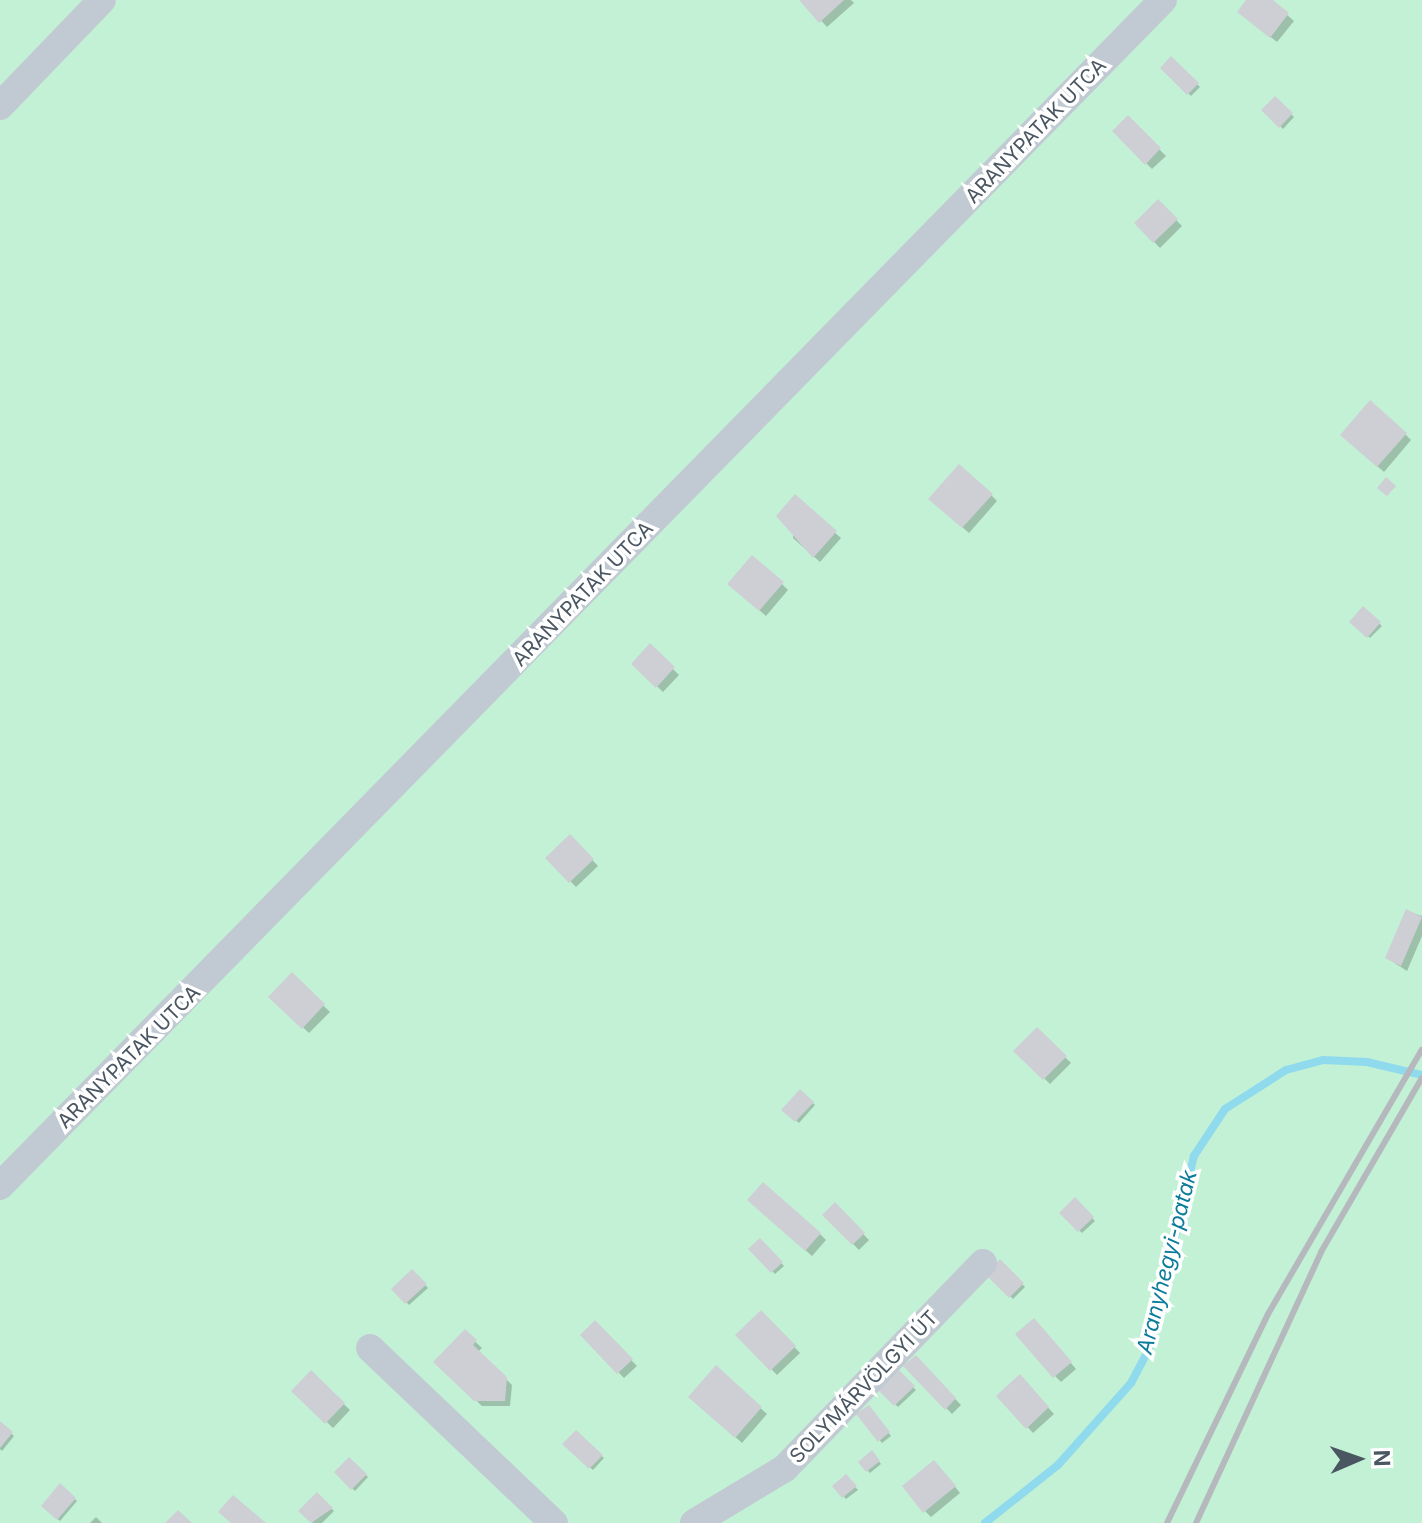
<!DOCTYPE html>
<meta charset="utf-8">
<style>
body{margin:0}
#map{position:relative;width:1422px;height:1523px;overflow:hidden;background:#f5f3f3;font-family:Inter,sans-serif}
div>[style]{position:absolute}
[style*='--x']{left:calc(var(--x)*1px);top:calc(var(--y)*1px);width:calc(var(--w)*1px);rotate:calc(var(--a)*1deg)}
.green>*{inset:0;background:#c3f1d5}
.shadow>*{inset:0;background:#0003}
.stream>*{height:8px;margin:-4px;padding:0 4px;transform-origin:4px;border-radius:4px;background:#90daee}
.building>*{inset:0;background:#cdcfd5}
.minor>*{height:28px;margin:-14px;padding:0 14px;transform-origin:14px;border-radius:14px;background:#c1cad2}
.rail>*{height:6px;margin:-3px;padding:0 3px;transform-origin:3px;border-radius:3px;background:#b5b8bd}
span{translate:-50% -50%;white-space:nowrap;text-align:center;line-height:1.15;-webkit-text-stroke:7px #fff;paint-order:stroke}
.street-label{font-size:20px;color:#4a5661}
.water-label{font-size:22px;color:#0c7c9b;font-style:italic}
.north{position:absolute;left:1318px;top:1419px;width:80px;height:80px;-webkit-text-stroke:6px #fff;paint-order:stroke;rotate:88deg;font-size:22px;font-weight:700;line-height:32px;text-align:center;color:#4a5661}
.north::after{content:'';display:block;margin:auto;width:28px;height:36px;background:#4a5661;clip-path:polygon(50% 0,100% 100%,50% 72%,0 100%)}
</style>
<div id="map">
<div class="green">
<i style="clip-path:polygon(0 0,1422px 0,1422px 1523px,0 1523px)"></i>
</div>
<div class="shadow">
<i style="clip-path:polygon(802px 0,851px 0,854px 3px,827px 27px)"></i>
<i style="clip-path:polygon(1249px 0,1270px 0,1294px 21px,1277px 42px,1246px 18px)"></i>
<i style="clip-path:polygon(1171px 59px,1200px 87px,1191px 96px,1163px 68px)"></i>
<i style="clip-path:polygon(1275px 99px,1294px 117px,1283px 129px,1264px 110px)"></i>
<i style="clip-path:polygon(1128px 118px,1166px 156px,1152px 169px,1115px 132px)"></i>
<i style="clip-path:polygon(1158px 202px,1182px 226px,1160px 248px,1136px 223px)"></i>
<i style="clip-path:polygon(1405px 434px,1411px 440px,1384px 472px,1349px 441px)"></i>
<i style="clip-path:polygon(991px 495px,997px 501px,969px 533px,937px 505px)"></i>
<i style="clip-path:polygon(795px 497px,841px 538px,820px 562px,793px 538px)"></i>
<i style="clip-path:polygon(782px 584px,788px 590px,766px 616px,736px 590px)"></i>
<i style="clip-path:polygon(1363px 609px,1382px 626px,1370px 638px,1352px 622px)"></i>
<i style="clip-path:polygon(650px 646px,679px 675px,663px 692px,634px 664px)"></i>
<i style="clip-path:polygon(570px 836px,598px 866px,576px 887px,548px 858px)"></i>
<i style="clip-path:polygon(1407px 911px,1422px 916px,1422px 936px,1407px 971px,1387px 958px)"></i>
<i style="clip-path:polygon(292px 975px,330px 1012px,309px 1033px,271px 997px)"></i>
<i style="clip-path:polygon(1037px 1030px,1071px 1063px,1050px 1084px,1016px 1051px)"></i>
<i style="clip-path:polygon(800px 1092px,815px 1105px,799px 1123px,784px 1110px)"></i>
<i style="clip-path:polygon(1075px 1200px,1095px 1221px,1082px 1233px,1062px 1213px)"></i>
<i style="clip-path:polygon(835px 1205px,869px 1240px,859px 1250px,825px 1215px)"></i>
<i style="clip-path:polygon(756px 1206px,820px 1234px,826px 1240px,812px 1256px)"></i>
<i style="clip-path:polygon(760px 1241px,784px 1266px,775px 1274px,751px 1249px)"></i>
<i style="clip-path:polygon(1000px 1262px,1025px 1287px,1013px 1299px,988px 1274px)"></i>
<i style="clip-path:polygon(412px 1271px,428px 1288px,409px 1305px,394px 1289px)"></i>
<i style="clip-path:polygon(761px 1312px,800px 1353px,777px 1375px,738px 1335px)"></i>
<i style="clip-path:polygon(595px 1323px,637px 1366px,624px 1378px,582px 1335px)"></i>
<i style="clip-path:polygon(1040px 1327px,1076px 1369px,1061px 1382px,1055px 1376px)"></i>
<i style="clip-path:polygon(465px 1332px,482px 1348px,478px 1352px,512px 1385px,510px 1406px,482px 1406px,436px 1362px)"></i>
<i style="clip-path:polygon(916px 1358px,961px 1405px,952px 1414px,906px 1366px)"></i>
<i style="clip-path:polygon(716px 1368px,767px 1414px,742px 1443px,697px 1402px)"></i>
<i style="clip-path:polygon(898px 1372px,916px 1390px,898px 1407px,880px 1389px)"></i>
<i style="clip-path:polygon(311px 1373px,350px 1410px,333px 1428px,294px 1391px)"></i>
<i style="clip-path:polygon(1020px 1377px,1054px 1414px,1033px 1433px,999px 1396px)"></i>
<i style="clip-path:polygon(868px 1407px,891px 1436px,882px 1443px,859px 1415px)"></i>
<i style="clip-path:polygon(0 1424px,14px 1436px,2px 1451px,0 1449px)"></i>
<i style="clip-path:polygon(576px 1433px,604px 1458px,593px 1470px,565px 1444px)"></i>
<i style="clip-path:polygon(872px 1453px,881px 1464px,870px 1473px,860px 1462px)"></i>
<i style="clip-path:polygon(350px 1459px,368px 1477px,355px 1491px,336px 1472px)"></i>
<i style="clip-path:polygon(940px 1468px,960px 1493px,931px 1517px,925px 1511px)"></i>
<i style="clip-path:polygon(846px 1477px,858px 1490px,846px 1499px,835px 1486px)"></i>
<i style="clip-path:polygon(60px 1486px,77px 1501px,60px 1521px,43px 1506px)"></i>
<i style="clip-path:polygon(317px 1495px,334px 1511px,322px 1523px,313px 1523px,301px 1511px)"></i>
<i style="clip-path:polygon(96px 1517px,102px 1523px,90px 1523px)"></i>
</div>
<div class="stream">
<i style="--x:985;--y:1523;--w:93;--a:-38.5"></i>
<i style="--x:1058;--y:1465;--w:110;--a:-48.3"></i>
<i style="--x:1131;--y:1383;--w:38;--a:-62"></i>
<i style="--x:1149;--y:1349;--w:198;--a:-76.9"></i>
<i style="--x:1194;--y:1156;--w:56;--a:-56.6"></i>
<i style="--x:1225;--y:1109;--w:72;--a:-32.6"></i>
<i style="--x:1286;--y:1070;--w:38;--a:-15"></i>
<i style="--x:1323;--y:1060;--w:44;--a:2.6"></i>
<i style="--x:1367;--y:1062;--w:57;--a:13.3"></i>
</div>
<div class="building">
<i style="clip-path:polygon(799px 0,844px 0,819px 23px)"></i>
<i style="clip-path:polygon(1246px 0,1273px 0,1289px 13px,1270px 38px,1237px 12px)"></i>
<i style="clip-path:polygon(1171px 56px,1199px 83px,1187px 95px,1160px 68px)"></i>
<i style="clip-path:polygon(1275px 96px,1293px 113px,1279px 128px,1261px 110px)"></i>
<i style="clip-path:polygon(1128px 115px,1161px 148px,1145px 165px,1112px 131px)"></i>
<i style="clip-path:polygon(1158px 199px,1178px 219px,1153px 243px,1134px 223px)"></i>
<i style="clip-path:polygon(1370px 400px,1407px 433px,1377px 467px,1340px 435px)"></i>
<i style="clip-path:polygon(959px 464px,993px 494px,962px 528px,928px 499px)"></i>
<i style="clip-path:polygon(1386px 477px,1396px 486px,1387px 496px,1377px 488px)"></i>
<i style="clip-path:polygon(795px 494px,837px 531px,813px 558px,776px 516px)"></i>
<i style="clip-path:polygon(752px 555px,784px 582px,759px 611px,727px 584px)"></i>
<i style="clip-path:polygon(1363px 606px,1381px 622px,1367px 638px,1349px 622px)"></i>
<i style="clip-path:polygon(650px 643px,675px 667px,656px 688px,631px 664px)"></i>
<i style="clip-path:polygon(570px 834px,594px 859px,569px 883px,545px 858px)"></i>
<i style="clip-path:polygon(1406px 909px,1422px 917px,1401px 966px,1385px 958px)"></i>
<i style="clip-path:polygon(292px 972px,325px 1004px,302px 1029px,268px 997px)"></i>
<i style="clip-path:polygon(1037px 1027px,1067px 1056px,1043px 1080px,1013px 1051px)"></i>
<i style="clip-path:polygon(800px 1089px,814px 1102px,795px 1122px,781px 1110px)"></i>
<i style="clip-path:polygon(763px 1182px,821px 1233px,805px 1251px,747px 1200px)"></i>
<i style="clip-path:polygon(1075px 1197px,1094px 1217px,1078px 1232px,1059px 1213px)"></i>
<i style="clip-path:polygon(835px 1202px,865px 1233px,852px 1245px,822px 1215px)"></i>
<i style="clip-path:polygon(760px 1238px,783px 1262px,771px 1273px,748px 1249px)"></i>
<i style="clip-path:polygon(1000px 1259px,1024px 1283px,1009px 1298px,985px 1274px)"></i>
<i style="clip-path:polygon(412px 1269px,427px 1284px,405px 1304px,391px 1289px)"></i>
<i style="clip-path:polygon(761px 1310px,796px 1346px,770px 1371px,735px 1335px)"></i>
<i style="clip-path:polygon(1034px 1318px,1072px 1362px,1053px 1378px,1015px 1334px)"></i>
<i style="clip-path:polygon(595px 1320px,633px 1359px,617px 1374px,580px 1335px)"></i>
<i style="clip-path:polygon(465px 1329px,477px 1340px,473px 1345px,507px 1377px,505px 1401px,474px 1401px,433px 1362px)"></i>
<i style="clip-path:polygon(916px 1355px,956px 1398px,945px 1410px,903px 1366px)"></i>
<i style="clip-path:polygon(716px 1365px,762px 1407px,735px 1438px,688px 1397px)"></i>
<i style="clip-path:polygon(898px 1369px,915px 1386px,894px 1406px,877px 1389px)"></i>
<i style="clip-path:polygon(311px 1370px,345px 1403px,325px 1424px,291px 1391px)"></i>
<i style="clip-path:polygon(1020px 1374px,1049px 1407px,1026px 1429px,996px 1396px)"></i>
<i style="clip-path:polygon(869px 1405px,890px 1432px,878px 1442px,856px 1414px)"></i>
<i style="clip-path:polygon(0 1421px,13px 1432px,0 1448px)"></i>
<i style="clip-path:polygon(576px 1430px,603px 1455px,589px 1469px,562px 1444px)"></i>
<i style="clip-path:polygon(872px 1450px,880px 1461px,866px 1472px,858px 1462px)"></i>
<i style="clip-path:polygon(349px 1457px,367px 1474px,351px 1490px,334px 1472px)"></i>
<i style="clip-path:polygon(934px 1460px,956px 1486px,923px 1513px,902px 1486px)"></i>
<i style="clip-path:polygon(846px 1474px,857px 1486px,842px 1498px,832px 1486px)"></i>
<i style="clip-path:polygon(60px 1483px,76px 1498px,57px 1520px,41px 1506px)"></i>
<i style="clip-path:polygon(317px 1492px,333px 1508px,311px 1523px,298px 1511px)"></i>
<i style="clip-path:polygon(233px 1495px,266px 1523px,231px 1523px,218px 1512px)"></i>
<i style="clip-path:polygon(178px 1510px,192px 1523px,165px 1523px)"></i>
</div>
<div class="minor">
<i style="--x:0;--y:106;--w:147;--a:-46.1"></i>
<i style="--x:0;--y:1186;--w:1661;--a:-45.56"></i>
<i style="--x:370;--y:1348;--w:254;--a:43.6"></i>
<i style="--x:694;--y:1523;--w:106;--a:-31.1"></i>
<i style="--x:785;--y:1468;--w:285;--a:-46"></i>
</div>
<div class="rail">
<i style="--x:1167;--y:1523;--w:232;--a:-64.2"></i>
<i style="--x:1268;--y:1314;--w:306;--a:-59.8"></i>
<i style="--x:1196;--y:1523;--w:298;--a:-65.2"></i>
<i style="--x:1321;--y:1252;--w:201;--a:-59.9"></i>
</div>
<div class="street-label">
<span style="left:1036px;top:131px;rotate:-46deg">ARANYPATAK UTCA</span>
<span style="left:583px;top:594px;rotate:-46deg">ARANYPATAK UTCA</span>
<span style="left:129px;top:1057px;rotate:-45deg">ARANYPATAK UTCA</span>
<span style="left:864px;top:1387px;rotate:-46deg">SOLYMÁRVÖLGYI ÚT</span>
</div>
<div class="water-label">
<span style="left:1167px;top:1262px;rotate:-76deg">Aranyhegyi-patak</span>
</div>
<div class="north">N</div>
</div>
